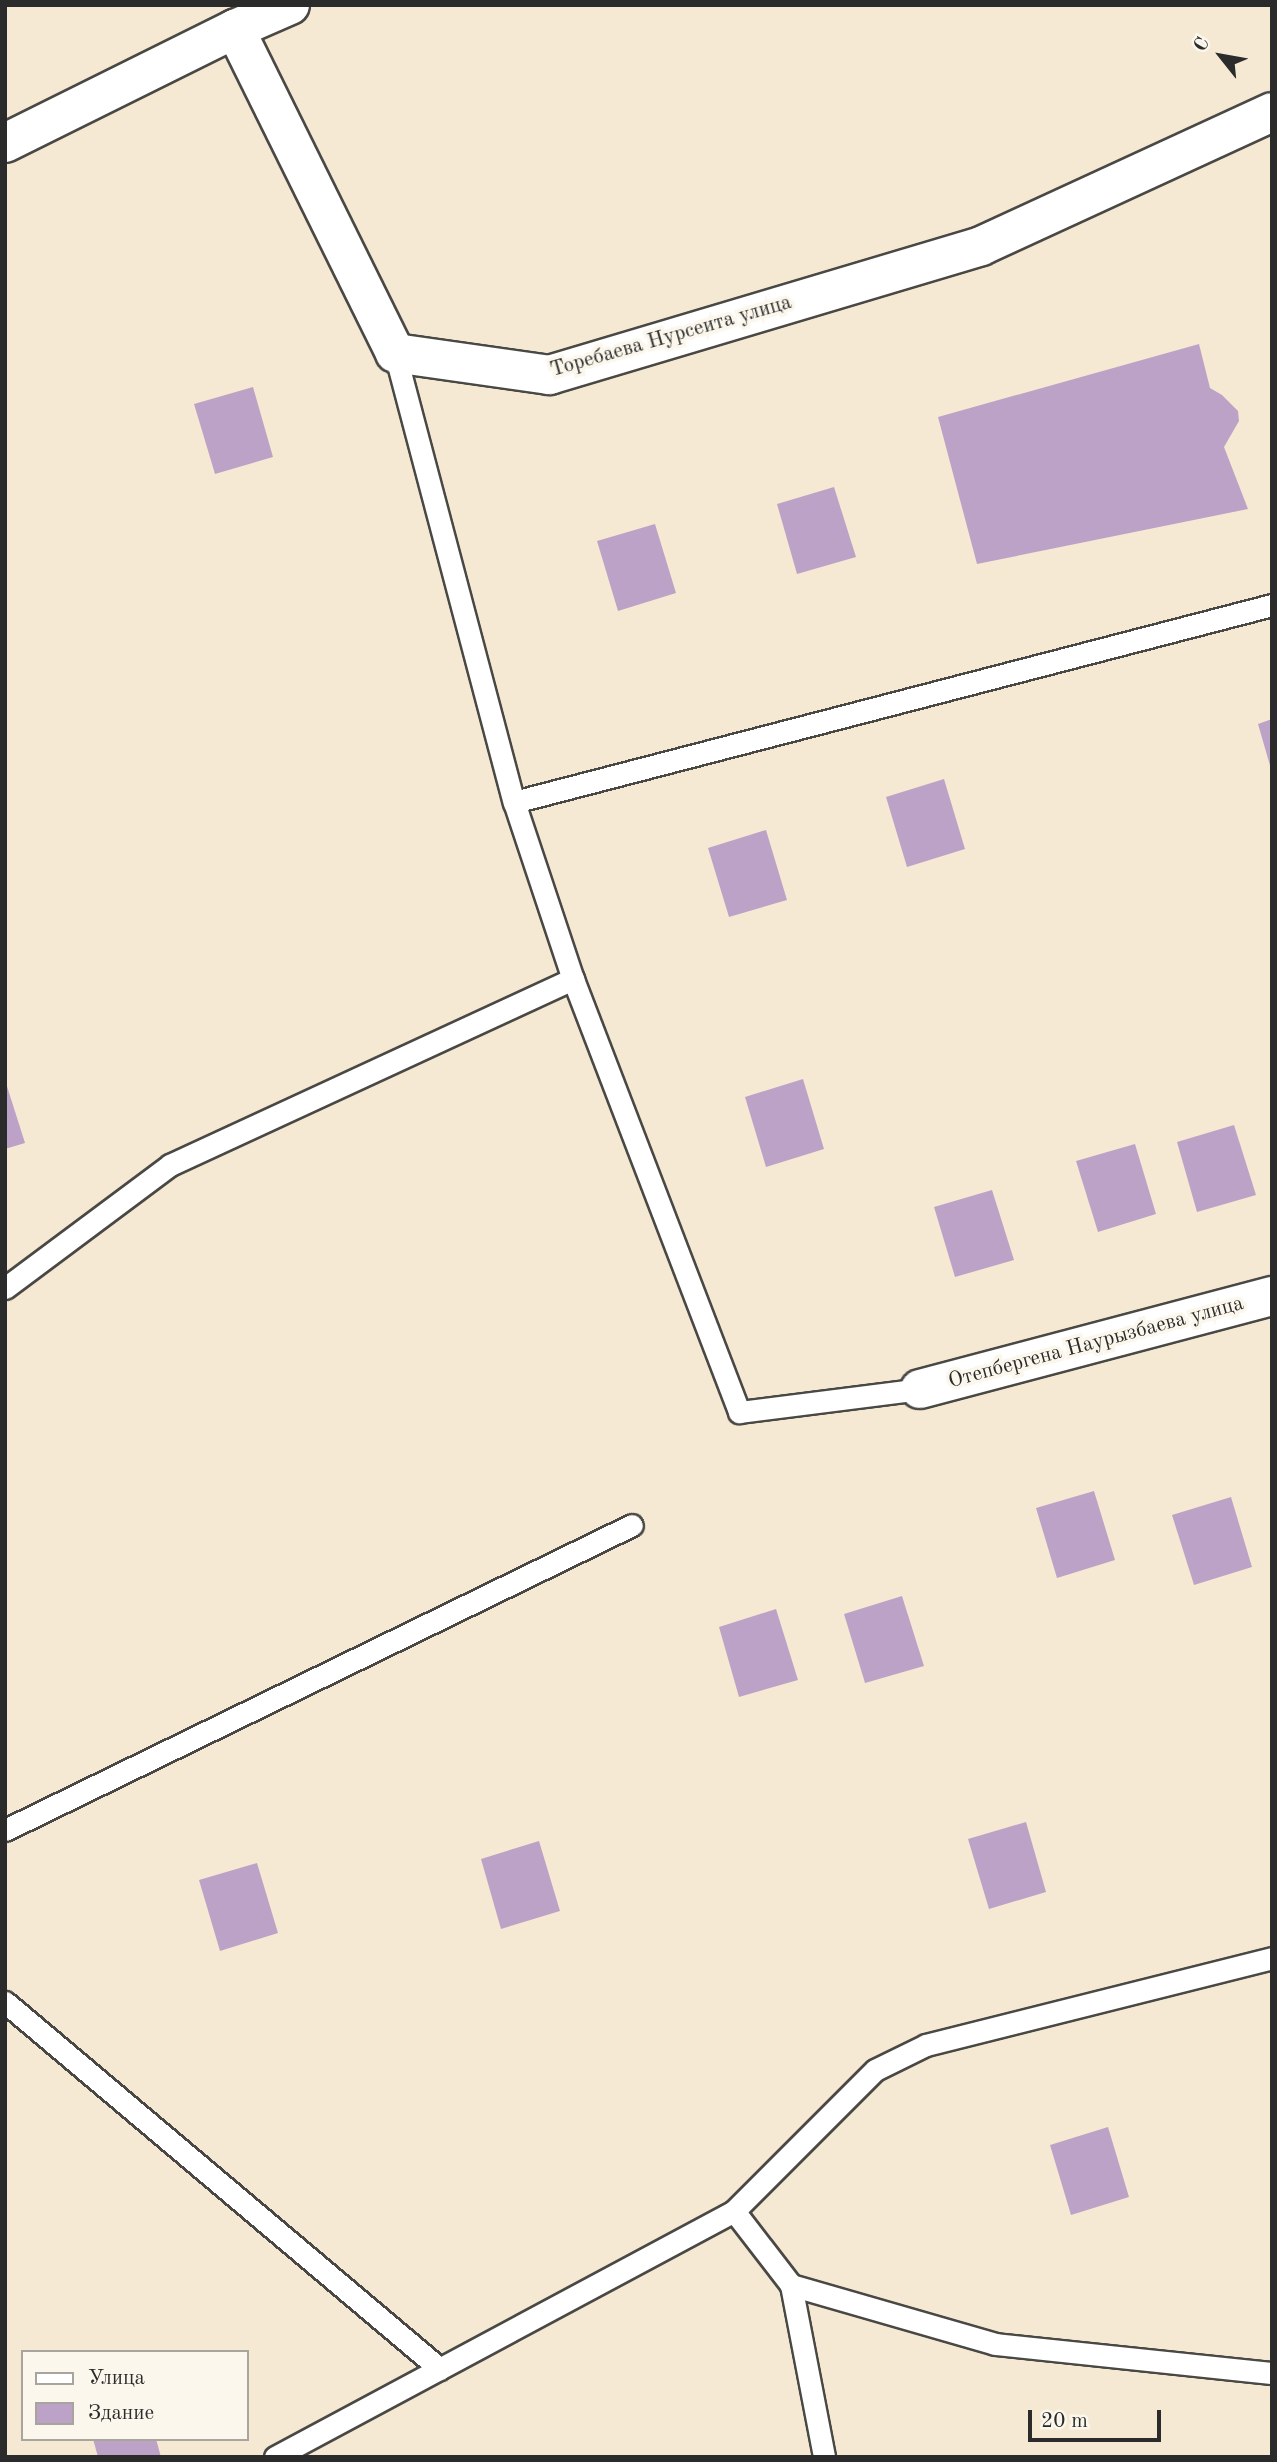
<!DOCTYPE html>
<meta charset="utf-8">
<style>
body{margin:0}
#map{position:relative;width:1277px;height:2462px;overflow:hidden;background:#f5e9d3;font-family:"Old Standard TT",serif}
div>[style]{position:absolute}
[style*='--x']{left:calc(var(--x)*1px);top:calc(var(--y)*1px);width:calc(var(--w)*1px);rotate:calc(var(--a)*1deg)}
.building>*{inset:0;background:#bda2c7}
.roads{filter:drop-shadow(2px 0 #494844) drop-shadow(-2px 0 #494844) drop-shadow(0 2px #494844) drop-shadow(0 -2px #494844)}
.service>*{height:21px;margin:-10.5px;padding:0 10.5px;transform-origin:10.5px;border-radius:10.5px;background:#fff}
.minor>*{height:38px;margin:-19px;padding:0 19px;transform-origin:19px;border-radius:19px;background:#fff}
.trunk>*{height:38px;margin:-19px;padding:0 19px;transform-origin:19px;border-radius:19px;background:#fff}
span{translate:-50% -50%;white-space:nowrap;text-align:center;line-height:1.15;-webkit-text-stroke:7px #fbf7ec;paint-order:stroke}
.street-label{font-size:21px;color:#2b2b2b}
.frame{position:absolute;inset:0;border:7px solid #2b2b2b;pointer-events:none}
.legend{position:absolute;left:21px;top:2350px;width:228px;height:91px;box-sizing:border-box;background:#fbf7ec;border:2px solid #a8a59f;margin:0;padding:9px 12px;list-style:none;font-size:21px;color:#2b2b2b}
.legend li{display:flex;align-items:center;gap:14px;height:35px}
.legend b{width:35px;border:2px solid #a8a59f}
.north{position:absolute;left:1186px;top:21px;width:70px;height:70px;-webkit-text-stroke:5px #fbf7ec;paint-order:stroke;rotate:301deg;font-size:19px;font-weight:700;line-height:28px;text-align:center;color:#2b2b2b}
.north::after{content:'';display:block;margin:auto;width:24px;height:32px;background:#2b2b2b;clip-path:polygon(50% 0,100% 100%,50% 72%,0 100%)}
.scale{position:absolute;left:1028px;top:2410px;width:133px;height:32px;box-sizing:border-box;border:4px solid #2b2b2b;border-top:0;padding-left:9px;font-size:21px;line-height:24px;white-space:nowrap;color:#2b2b2b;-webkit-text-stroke:5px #fbf7ec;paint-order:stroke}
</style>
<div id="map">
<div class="building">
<i style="clip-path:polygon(1199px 344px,1210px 388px,1222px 395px,1238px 411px,1239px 421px,1224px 447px,1248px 509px,977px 564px,938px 417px)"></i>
<i style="clip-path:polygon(253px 387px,273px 457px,215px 474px,194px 404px)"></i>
<i style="clip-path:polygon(834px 487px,856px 557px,797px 574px,777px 504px)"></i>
<i style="clip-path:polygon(655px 524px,676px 593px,618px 611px,597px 541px)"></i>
<i style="clip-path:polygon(1272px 719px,1272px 769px,1271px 769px,1258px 724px)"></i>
<i style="clip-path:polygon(944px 779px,965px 849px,907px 867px,886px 797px)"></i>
<i style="clip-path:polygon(766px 830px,787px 900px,729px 917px,708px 848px)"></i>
<i style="clip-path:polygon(803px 1079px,824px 1149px,766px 1167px,745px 1097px)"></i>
<i style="clip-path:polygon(5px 1080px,25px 1143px,5px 1149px)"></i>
<i style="clip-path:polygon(1234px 1125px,1256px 1195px,1197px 1212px,1177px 1142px)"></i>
<i style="clip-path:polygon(1135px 1144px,1156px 1214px,1098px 1232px,1076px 1161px)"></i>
<i style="clip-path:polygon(992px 1190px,1014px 1260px,955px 1277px,934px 1207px)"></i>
<i style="clip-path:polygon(1094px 1491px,1115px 1560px,1057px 1578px,1036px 1508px)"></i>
<i style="clip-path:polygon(1231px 1497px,1252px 1567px,1194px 1585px,1172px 1515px)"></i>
<i style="clip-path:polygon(902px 1596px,924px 1666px,865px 1683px,844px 1614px)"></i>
<i style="clip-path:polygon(776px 1609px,798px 1680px,739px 1697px,719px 1627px)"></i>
<i style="clip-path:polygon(1026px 1822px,1046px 1892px,989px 1909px,968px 1839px)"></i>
<i style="clip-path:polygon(539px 1841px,560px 1911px,501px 1929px,481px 1859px)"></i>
<i style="clip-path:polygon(257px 1863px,278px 1933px,220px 1951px,199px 1880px)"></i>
<i style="clip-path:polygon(1108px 2127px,1129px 2197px,1071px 2215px,1050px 2145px)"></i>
<i style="clip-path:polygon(93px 2439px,156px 2439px,161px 2457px,98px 2457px)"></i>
</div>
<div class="roads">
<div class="service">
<i style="--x:395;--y:353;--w:465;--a:75.2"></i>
<i style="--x:514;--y:802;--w:187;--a:71.6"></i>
<i style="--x:573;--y:979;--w:464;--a:69"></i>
<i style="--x:739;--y:1412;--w:182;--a:-7.2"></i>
<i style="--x:514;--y:802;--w:783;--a:-14.57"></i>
<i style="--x:5;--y:1288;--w:206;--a:-36.7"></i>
<i style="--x:170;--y:1165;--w:444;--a:-24.8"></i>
<i style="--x:5;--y:1830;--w:697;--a:-25.94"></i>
<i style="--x:5;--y:2002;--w:569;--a:40.15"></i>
<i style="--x:734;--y:2211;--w:199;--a:-45"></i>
<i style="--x:875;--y:2070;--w:57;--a:-26.1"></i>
<i style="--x:926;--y:2045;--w:357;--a:-14.1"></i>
<i style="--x:791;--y:2285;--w:212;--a:16.1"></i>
<i style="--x:995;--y:2344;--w:279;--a:6"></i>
<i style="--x:275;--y:2457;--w:521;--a:-28.19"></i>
<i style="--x:734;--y:2211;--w:93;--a:52.4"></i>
<i style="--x:791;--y:2285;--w:175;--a:79.1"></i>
</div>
<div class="minor">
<i style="--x:235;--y:29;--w:361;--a:63.7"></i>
<i style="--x:395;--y:353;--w:156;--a:8.1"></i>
<i style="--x:549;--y:375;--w:451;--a:-16.6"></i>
<i style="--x:981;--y:246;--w:320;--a:-24.7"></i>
<i style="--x:920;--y:1389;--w:364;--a:-14.8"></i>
</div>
<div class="trunk">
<i style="--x:5;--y:143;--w:257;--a:-26.4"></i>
<i style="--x:235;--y:29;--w:60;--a:-23.6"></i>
</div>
</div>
<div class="street-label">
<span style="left:671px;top:337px;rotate:-16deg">Торебаева Нурсеита улица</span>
<span style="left:1096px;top:1343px;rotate:-15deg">Отепбергена Наурызбаева улица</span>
</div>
<div class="frame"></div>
<ul class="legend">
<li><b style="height:9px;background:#fff"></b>Улица</li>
<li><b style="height:19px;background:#bda2c7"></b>Здание</li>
</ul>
<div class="north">С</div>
<div class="scale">20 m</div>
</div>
